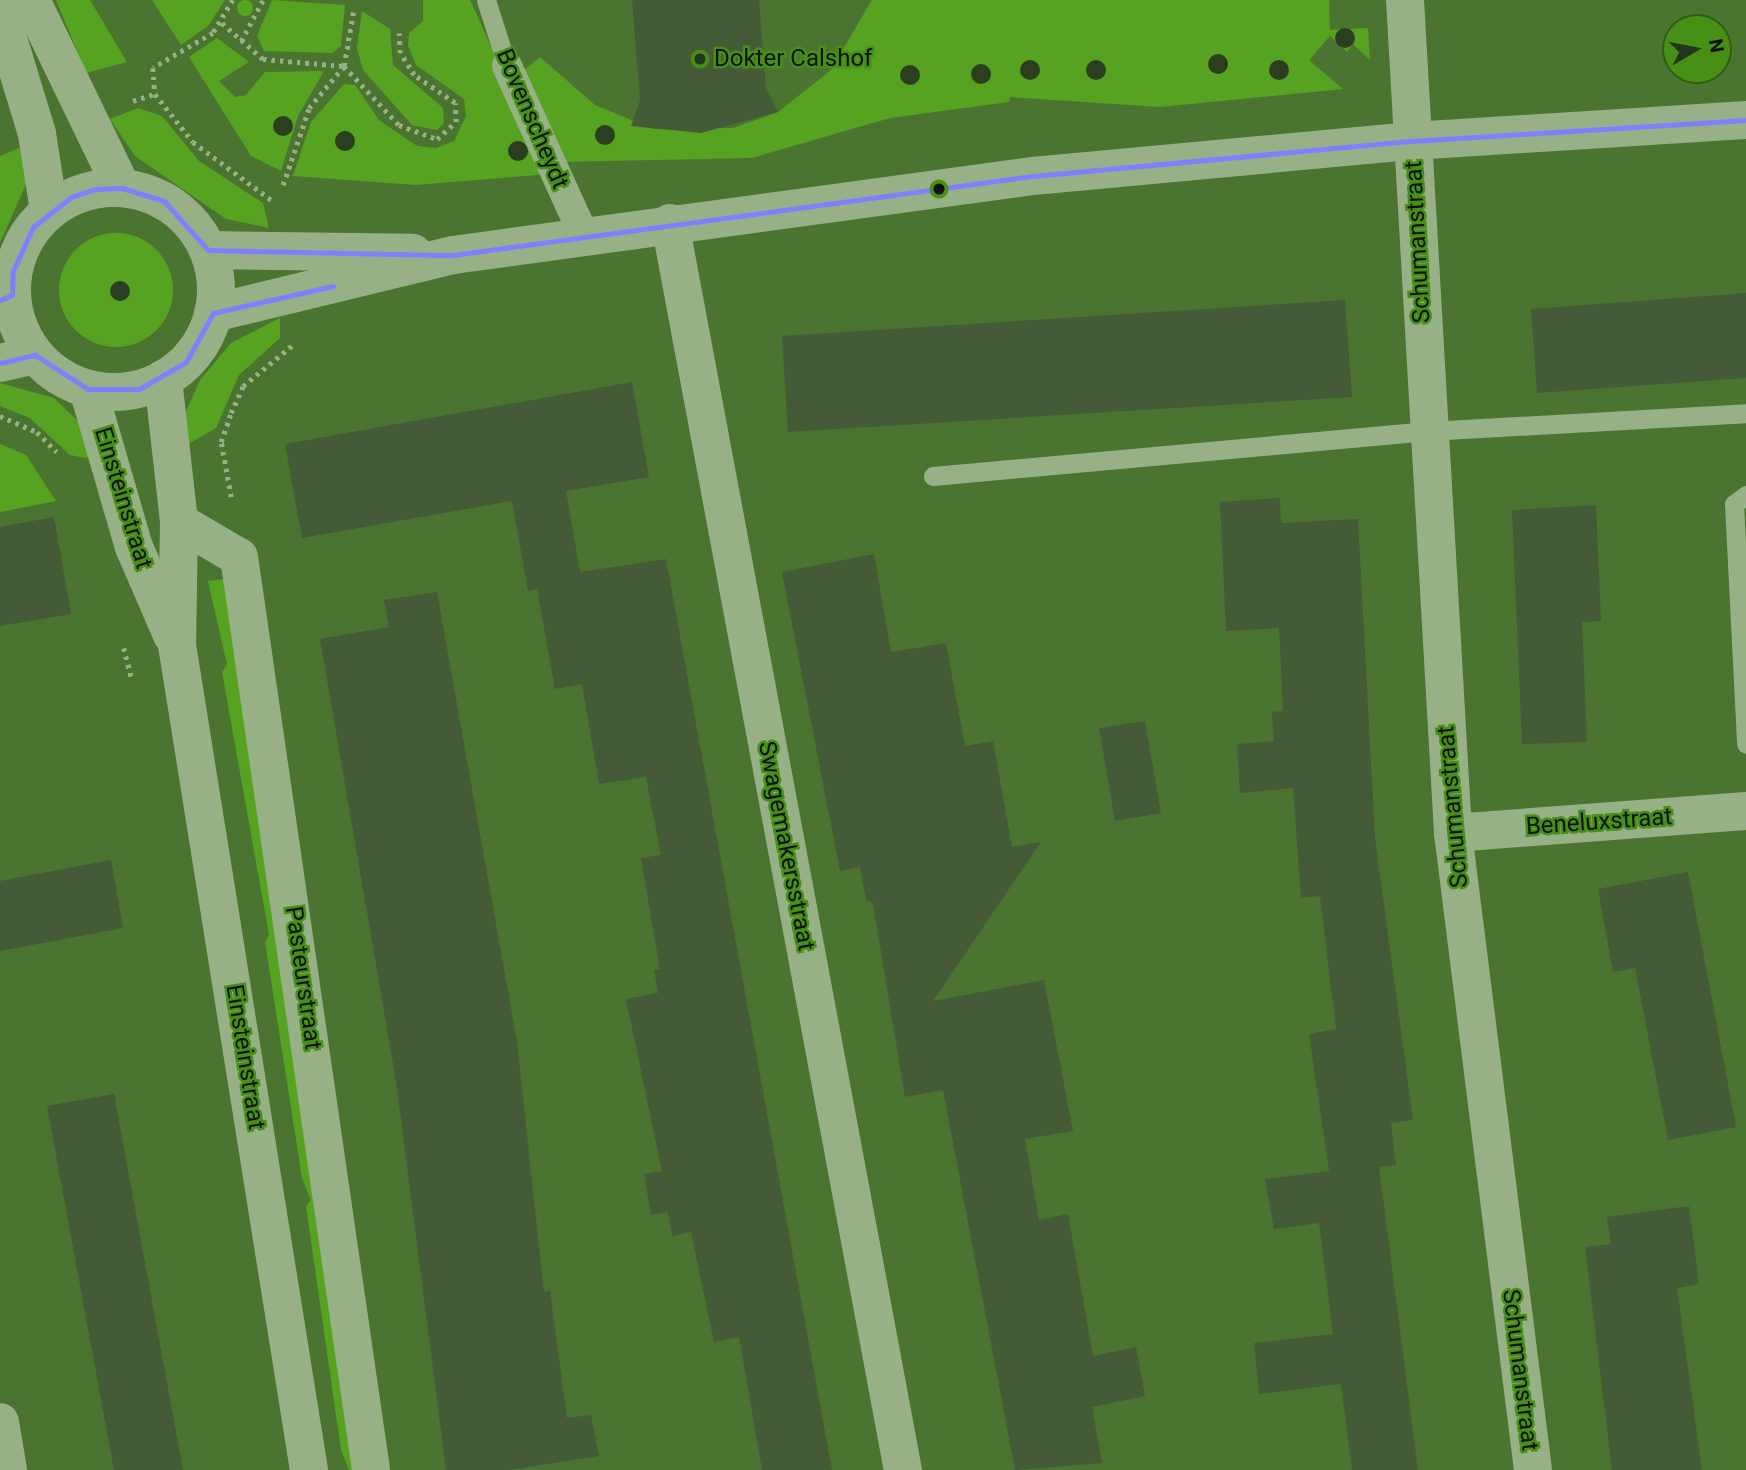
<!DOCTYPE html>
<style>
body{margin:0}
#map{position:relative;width:1746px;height:1470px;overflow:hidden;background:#4b7431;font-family:Roboto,sans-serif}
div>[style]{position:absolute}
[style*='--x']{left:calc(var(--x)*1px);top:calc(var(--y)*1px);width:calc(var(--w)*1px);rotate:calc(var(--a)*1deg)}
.green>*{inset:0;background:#55a320}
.round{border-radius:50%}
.building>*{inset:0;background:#455a37}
.path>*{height:4.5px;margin-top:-2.25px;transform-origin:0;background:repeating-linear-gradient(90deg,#97b085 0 3.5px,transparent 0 8.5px)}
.service>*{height:19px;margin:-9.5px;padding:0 9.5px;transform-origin:9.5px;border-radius:9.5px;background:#97b085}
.pedestrian>*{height:30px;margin:-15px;padding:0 15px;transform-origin:15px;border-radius:15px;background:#97b085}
.minor>*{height:38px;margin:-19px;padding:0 19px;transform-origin:19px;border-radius:19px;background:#97b085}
.tertiary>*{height:38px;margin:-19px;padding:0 19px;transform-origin:19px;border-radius:19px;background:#97b085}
.tertiary>.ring{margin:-19px;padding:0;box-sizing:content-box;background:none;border:38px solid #97b085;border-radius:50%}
.bus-1>*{height:5px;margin:-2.5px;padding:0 2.5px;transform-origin:2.5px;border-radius:2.5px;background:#8080ff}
.trees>*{width:20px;height:20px;margin:-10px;border-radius:50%;background:#2b3e1f}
.dots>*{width:19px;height:19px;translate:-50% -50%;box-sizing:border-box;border:4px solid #459015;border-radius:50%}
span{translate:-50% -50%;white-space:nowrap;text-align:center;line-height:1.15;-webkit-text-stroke:5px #459015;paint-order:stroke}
.poi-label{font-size:24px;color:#111}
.left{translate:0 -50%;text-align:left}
.street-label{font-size:24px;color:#111}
.north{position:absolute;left:1662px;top:14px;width:70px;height:70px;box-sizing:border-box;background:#459015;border:2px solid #305d13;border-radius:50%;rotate:80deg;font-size:19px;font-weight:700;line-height:28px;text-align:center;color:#111}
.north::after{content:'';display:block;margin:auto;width:24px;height:32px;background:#25341c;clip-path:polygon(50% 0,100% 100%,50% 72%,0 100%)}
</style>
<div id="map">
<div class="green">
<i class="round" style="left:237px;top:0;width:16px;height:16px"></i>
<i style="clip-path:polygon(56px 0,90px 0,127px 62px,86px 73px)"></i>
<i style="clip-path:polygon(152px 0,225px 0,208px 26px,181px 45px)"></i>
<i style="clip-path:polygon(272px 0,345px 5px,341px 46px,332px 53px,264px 51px,257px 36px)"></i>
<i style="clip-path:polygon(423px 0,470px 0,549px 174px,416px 185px,293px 176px,311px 122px,344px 84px,355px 85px,379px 120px,417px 146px,436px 148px,454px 141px,466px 116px,464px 99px,416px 65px,408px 45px,409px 33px,423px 21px)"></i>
<i style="clip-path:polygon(872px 0,1329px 0,1330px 30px,1368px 28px,1370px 60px,1353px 44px,1347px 52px,1330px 36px,1309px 60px,1343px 89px,1160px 107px,1010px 97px,1009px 102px,890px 118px,752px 158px,559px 162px,522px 72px,540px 57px,595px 105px,653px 129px,733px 128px,778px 112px,830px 71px)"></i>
<i style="clip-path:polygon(362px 11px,390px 29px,393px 65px,443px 108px,444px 123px,437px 130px,412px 125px,363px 70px,357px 48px)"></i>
<i style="clip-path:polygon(217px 38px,249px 62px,219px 81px,235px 97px,246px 95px,265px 72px,324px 71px,298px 116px,281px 171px,251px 156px,189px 57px)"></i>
<i style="clip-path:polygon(138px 108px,162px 116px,199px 161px,263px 203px,269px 228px,226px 219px,135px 156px,110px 119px)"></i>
<i style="clip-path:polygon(21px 147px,27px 182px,0 243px,0 156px)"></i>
<i class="round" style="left:59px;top:233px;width:114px;height:114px"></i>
<i style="clip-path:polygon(280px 318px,280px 338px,239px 375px,216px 428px,188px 444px,185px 414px,200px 380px,231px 343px)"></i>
<i style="clip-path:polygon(0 383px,54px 398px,84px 427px,96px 460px,70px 455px,30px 418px,0 406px)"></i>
<i style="clip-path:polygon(0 444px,26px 455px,56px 501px,0 512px)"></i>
<i style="clip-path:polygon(224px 579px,358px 1470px,349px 1470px,341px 1450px,306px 1206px,311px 1200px,302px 1178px,265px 942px,269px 935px,222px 672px,227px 665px,208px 581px)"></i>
</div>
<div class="building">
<i style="clip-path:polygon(632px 0,759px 0,766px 89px,778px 112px,701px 133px,631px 126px,640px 100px)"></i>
<i style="clip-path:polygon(1746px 293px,1746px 378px,1537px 393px,1531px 309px)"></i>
<i style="clip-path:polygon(1345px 300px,1352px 397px,788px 432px,782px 336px)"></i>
<i style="clip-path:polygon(632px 382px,649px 477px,566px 491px,580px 572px,666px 559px,832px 1470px,762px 1470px,739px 1337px,714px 1342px,691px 1232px,672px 1236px,668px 1212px,651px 1215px,644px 1174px,662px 1171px,626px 999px,658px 993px,654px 970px,660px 969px,641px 858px,661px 855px,646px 777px,599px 784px,582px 684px,555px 689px,537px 589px,528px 591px,512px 501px,302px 538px,285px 444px)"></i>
<i style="clip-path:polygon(1280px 498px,1281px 523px,1358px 519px,1375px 838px,1413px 1120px,1391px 1123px,1396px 1165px,1379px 1167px,1418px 1470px,1352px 1470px,1341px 1384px,1259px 1394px,1254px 1343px,1333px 1334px,1319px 1223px,1274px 1229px,1265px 1179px,1329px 1171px,1309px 1034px,1336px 1029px,1320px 896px,1301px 898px,1293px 788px,1240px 793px,1237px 744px,1274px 741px,1272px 712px,1283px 711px,1279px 628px,1226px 631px,1220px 502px)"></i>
<i style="clip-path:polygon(1596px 505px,1601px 621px,1582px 622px,1587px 742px,1522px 744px,1512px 510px)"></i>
<i style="clip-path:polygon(54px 517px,71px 614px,0 626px,0 527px)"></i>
<i style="clip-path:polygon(874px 554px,891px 652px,946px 643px,965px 746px,993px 741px,1012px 847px,1041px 842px,933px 1001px,1044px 980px,1073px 1131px,1025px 1139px,1039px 1220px,1068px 1214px,1093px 1356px,1136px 1347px,1145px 1396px,1092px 1407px,1102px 1463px,1015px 1470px,943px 1090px,905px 1097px,873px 903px,866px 900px,860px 867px,840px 871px,782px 572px)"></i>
<i style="clip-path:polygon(437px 592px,517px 1042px,544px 1292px,550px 1291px,567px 1418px,591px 1415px,599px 1456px,509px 1470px,446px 1470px,396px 1081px,320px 639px,389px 627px,384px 600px)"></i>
<i style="clip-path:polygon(1145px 721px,1161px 813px,1115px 821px,1099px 728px)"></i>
<i style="clip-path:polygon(111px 860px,123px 928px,0 951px,0 881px)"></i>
<i style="clip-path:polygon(1688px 872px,1736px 1127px,1668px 1140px,1635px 968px,1613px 972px,1598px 889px)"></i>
<i style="clip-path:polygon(114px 1094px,183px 1470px,114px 1470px,47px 1106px)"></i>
<i style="clip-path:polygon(1689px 1206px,1699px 1284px,1677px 1288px,1702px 1470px,1612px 1470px,1585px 1247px,1611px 1244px,1607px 1217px)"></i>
</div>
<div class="path">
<i style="--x:233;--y:0;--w:39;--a:121"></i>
<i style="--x:213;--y:33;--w:69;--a:149.7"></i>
<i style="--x:153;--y:68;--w:26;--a:86"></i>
<i style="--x:155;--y:94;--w:61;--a:51.6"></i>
<i style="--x:193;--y:142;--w:101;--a:36.5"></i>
<i style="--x:222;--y:23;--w:55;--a:41.3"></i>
<i style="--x:263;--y:59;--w:81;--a:4.9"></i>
<i style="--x:344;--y:66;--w:81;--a:47"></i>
<i style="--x:399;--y:125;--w:40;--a:20.2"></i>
<i style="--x:437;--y:139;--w:25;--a:-42"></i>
<i style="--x:456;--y:122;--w:19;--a:-93"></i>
<i style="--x:455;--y:103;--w:50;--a:-145.7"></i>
<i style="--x:414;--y:75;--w:26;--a:-122"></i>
<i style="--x:400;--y:53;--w:20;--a:-93"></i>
<i style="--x:241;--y:41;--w:47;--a:-61.8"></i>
<i style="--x:133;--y:101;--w:23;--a:-18"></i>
<i style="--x:283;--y:185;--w:81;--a:-71.3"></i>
<i style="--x:309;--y:108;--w:55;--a:-50.2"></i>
<i style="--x:344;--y:66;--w:59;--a:-80.2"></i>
<i style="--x:0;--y:416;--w:40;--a:23.4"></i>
<i style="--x:37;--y:432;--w:28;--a:45"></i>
<i style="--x:231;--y:497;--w:56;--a:-100.3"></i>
<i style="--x:221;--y:442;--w:31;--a:-71"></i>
<i style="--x:231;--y:413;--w:30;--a:-66"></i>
<i style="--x:243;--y:386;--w:67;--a:-39.6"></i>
<i style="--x:124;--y:648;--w:33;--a:76"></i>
</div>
<div class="service">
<i style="--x:486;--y:0;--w:69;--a:72.3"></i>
<i style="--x:933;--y:476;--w:497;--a:-5.2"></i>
<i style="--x:1428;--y:431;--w:319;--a:-3.2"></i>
<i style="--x:1746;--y:495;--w:15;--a:143"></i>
<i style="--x:1734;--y:504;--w:240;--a:87.1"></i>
</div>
<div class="pedestrian">
<i style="--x:507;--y:66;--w:187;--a:65.6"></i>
</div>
<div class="minor">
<i style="--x:1405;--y:0;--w:834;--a:86.7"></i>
<i style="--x:1453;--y:833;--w:642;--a:82.84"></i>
<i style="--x:670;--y:223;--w:1269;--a:79.42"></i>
<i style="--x:0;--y:300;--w:13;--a:-23"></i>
<i style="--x:0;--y:363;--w:36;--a:-13"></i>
<i style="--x:179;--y:522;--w:69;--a:30.3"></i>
<i style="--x:239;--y:557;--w:922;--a:81.77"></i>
<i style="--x:1453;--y:833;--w:294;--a:-4.3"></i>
<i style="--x:0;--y:1422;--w:49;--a:80.5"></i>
</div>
<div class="tertiary">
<i style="--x:31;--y:0;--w:209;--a:64.2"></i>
<i style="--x:0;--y:12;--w:127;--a:73.1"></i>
<i style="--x:37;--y:134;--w:78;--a:81.1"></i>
<i class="ring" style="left:12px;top:188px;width:166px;height:166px"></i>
<i style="--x:208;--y:250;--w:205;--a:0.8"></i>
<i style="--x:213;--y:313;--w:247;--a:-13.6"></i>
<i style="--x:453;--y:255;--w:585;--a:-7.76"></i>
<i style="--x:1033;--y:176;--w:381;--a:-5.3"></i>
<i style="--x:1412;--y:141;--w:335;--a:-3.6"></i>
<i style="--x:163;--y:379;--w:144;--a:83.6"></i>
<i style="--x:179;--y:522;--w:123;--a:90.9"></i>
<i style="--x:177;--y:645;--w:835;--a:80.91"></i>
<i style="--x:88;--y:389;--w:165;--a:73.8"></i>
<i style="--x:134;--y:547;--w:96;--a:66.6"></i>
</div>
<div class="bus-1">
<i style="--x:0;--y:300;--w:13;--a:-23"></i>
<i style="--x:12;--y:295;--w:24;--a:-88"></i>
<i style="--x:13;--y:271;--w:48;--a:-65.6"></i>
<i style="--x:33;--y:227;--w:48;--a:-38.3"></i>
<i style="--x:71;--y:197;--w:26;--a:-18"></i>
<i style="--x:96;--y:189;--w:26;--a:-2"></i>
<i style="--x:122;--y:188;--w:44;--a:17.2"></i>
<i style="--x:164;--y:201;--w:66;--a:48.1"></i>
<i style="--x:208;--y:250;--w:245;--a:1.2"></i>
<i style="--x:453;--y:255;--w:585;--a:-7.76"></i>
<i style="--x:1033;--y:176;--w:381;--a:-5.3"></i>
<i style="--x:1412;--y:141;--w:335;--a:-3.6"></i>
<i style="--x:0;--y:363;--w:36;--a:-13"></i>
<i style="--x:35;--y:355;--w:63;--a:32.7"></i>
<i style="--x:88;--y:389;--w:51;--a:0"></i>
<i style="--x:139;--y:389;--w:54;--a:-29.9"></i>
<i style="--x:186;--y:362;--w:56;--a:-61.1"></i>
<i style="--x:213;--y:313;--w:123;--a:-12.7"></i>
</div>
<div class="trees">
<i style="left:1345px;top:38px"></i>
<i style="left:1218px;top:64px"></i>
<i style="left:1030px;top:70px"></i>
<i style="left:1096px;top:70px"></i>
<i style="left:1279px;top:70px"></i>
<i style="left:981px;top:74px"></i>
<i style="left:910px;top:75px"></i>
<i style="left:283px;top:126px"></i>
<i style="left:605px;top:135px"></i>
<i style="left:345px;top:141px"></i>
<i style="left:518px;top:151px"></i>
<i style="left:120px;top:291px"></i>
</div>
<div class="dots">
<i style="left:700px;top:59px;background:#25341c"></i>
<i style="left:939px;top:189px;background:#111"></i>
</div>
<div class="poi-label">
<span class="left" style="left:714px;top:59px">Dokter Calshof</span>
</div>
<div class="street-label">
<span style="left:532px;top:119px;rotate:67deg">Bovenscheydt</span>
<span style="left:1418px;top:242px;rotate:-93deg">Schumanstraat</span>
<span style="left:123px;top:498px;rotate:73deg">Einsteinstraat</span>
<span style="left:1453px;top:807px;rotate:-95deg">Schumanstraat</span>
<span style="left:1599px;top:822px;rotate:-4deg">Beneluxstraat</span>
<span style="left:786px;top:846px;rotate:79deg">Swagemakersstraat</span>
<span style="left:303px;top:978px;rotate:82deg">Pasteurstraat</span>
<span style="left:245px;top:1057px;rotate:81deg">Einsteinstraat</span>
<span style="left:1520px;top:1370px;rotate:83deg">Schumanstraat</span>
</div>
<div class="north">N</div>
</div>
